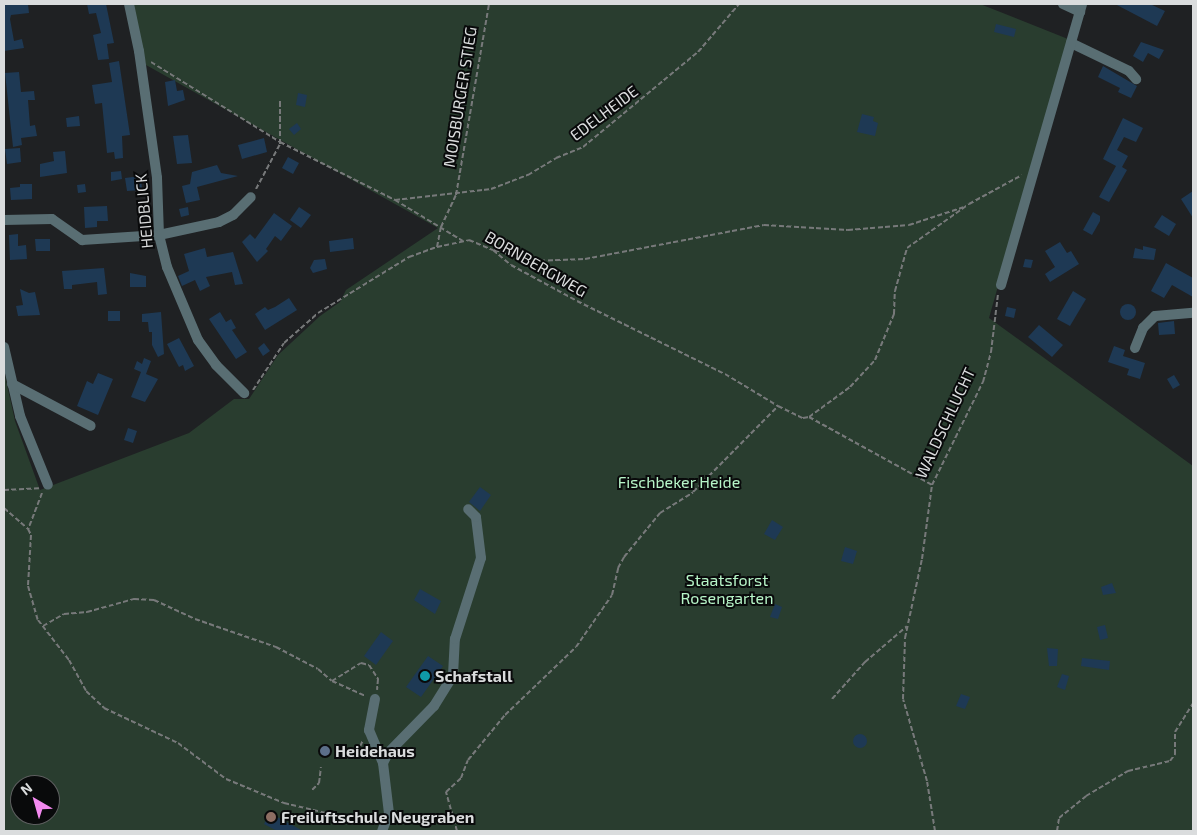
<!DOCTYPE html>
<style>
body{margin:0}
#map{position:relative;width:1197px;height:835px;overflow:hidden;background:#1f2123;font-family:"Exo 2",sans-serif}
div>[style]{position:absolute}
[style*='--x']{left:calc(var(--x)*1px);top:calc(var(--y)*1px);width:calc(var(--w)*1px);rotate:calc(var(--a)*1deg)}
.green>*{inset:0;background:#293d2f}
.building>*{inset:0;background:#1e3954}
.round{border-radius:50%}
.path>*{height:2px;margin-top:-1px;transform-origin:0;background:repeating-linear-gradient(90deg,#77797a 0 5px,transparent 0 7.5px)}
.minor>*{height:10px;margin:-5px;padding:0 5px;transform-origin:5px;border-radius:5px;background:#596e73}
.dots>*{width:14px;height:14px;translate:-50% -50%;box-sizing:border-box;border:2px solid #090a0b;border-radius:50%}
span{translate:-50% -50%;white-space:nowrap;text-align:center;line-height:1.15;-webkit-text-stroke:4px #090a0b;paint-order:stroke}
.street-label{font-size:16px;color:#dadcdd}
.park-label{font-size:16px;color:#b7f5c8}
.poi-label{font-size:16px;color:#dadcdd;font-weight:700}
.left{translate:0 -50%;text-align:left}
.frame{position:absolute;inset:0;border:5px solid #dadcdd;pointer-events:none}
.north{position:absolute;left:10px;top:775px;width:50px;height:50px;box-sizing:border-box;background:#090a0b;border:1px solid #5d5e5f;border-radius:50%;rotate:322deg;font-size:14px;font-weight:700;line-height:20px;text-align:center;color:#dadcdd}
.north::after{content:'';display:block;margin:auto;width:18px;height:22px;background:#f489f0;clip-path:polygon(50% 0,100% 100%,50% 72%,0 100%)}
</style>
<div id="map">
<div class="green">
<i style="clip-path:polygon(evenodd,131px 4px,980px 4px,1068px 39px,989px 318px,1193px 466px,1193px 831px,4px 831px,4px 371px,15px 421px,40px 490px,189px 433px,234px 399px,249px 399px,278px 355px,320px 316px,340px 302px,346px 290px,438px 228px,146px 65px,131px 4px,20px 785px,50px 785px,50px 815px,20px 815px,20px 785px)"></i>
</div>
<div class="building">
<i style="clip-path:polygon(4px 4px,28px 4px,29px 13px,11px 15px,10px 19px,14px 41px,22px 39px,24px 48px,4px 51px)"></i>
<i style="clip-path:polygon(87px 4px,106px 4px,114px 43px,107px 44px,109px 59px,98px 60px,93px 35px,101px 33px,96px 13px,89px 14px)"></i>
<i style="clip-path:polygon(1115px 4px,1150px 4px,1165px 11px,1157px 26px)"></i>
<i style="clip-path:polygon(996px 24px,1016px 29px,1014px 37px,994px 32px)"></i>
<i style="clip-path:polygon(1141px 42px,1164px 50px,1159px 59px,1148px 53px,1143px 62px,1133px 56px)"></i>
<i style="clip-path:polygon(119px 61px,130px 135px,122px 136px,123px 158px,115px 159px,114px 152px,107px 153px,102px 103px,95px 104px,92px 85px,112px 82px,109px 63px)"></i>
<i style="clip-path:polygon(1103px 66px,1137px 86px,1131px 98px,1118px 92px,1120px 88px,1098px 77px)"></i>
<i style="clip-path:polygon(19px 72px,21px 92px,34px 91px,35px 100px,28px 100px,30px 126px,35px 125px,37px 136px,21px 138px,22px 145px,13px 147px,5px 73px)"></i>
<i style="clip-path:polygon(175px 80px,177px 91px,183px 90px,185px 100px,168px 106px,165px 82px)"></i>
<i style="clip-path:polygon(298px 93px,307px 95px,305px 107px,296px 105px)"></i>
<i style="clip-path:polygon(862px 114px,874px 117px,873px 121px,878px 123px,875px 136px,857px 132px)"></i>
<i style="clip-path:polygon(79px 116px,80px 126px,67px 127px,66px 118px)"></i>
<i style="clip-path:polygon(1123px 118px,1143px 128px,1136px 142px,1124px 137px,1117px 150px,1128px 156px,1122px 167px,1127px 170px,1109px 202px,1099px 197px,1116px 166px,1103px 159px)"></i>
<i style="clip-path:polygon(297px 123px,301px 129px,294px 135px,289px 129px)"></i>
<i style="clip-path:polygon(188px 135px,192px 163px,177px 164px,173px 136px)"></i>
<i style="clip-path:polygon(264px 138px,267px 152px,242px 159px,238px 145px)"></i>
<i style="clip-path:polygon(20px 148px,21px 162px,7px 164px,5px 149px)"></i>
<i style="clip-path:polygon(65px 151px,67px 173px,40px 177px,40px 164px,54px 161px,53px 152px)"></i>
<i style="clip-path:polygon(288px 157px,299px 163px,293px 174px,282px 168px)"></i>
<i style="clip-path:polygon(217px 165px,221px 173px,238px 176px,197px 187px,200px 200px,186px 203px,182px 186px,190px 184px,192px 172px)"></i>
<i style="clip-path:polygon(121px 171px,122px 179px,111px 181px,111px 172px)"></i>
<i style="clip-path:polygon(141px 176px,142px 190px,127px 191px,125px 178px)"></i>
<i style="clip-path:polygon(20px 184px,32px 184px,32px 199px,11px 200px,10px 188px,20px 187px)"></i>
<i style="clip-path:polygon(85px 184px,86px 192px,78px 193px,77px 185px)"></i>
<i style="clip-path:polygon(1193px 191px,1193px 218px,1181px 199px)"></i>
<i style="clip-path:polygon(107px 206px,108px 221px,97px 221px,97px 227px,85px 228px,84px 207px)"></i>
<i style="clip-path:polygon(188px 207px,189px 215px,181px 217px,179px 209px)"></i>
<i style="clip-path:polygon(299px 207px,311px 215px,301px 228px,290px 220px)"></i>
<i style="clip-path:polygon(1093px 212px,1100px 216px,1100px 221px,1092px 235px,1083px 230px)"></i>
<i style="clip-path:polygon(274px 213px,292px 226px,281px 241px,275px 236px,266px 249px,268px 251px,257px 262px,242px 242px,250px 234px,255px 239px)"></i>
<i style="clip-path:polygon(1162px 215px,1176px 224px,1169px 236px,1154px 227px)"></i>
<i style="clip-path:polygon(18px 234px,18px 246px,26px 245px,27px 259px,10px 260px,9px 235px)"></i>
<i style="clip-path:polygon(353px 238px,354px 249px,330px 252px,329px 241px)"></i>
<i style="clip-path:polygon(35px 239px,50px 239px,50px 251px,36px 251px)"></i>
<i style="clip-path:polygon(1060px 242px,1067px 253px,1071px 251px,1079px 264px,1050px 282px,1045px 274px,1055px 267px,1045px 251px)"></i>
<i style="clip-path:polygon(1143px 246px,1156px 249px,1154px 260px,1133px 258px,1135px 248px,1143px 250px)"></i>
<i style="clip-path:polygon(205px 248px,207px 257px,233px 252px,243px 284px,235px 285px,232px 272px,206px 277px,210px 286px,200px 291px,195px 280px,182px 286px,178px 276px,189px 271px,184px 254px)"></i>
<i style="clip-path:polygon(325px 259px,327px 269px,313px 273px,310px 268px,314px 260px)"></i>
<i style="clip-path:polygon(1025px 259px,1033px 260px,1031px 268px,1023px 267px)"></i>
<i style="clip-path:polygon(1166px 263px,1193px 278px,1193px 297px,1172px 285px,1164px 298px,1151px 291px)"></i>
<i style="clip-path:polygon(104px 268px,107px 294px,98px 295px,97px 282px,72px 285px,72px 289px,64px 289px,62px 271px)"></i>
<i style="clip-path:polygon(130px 273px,146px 276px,146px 287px,130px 287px)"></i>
<i style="clip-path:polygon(20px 289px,29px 293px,35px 292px,40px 315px,18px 316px,16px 306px,23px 305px)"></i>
<i style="clip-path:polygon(1073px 291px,1086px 299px,1070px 326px,1057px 319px)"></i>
<i style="clip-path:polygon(289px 298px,297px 310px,265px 330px,255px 314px,265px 307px,268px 310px,275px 307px)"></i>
<i class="round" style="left:1120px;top:304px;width:16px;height:16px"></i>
<i style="clip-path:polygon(1007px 307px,1016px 309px,1014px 318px,1005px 316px)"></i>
<i style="clip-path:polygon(108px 311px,120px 311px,120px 321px,108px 321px)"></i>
<i style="clip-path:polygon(161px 312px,164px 354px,158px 357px,152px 345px,152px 332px,149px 332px,148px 322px,142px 322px,142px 314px)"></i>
<i style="clip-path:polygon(220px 312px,226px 322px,231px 319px,236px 328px,232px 330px,247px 352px,236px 359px,209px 319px)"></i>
<i style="clip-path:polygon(1174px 321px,1175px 334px,1159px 335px,1158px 323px)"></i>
<i style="clip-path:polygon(1039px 325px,1063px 345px,1052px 357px,1028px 337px)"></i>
<i style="clip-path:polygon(179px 338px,194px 366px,185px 371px,183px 365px,179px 367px,167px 344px)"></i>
<i style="clip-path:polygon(264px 343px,270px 351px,263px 356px,258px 348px)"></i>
<i style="clip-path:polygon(1114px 346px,1125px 350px,1123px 356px,1145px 363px,1140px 379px,1127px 375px,1129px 369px,1108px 362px)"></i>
<i style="clip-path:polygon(144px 358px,151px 361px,146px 374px,158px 379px,145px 402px,131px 397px,141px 372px,134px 369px,137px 361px,142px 364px)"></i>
<i style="clip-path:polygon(98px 373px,113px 379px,98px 415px,77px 406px,87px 381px,93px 384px)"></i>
<i style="clip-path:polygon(1174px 375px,1180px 385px,1173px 389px,1167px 379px)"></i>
<i style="clip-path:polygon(128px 428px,137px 431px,133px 443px,124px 440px)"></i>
<i style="clip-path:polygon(480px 487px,491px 495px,480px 511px,469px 502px)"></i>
<i style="clip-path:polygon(772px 520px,783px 527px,775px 540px,764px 534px)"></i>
<i style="clip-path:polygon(845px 547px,857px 551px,853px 564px,841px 561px)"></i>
<i style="clip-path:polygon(1112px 583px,1116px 593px,1103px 595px,1101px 587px)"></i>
<i style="clip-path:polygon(420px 589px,441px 601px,435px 614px,414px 600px)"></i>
<i style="clip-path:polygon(775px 604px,782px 607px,778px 619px,770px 617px)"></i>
<i style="clip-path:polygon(1105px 625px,1108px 638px,1100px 640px,1097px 627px)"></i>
<i style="clip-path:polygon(381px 632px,393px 641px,376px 665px,364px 656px)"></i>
<i style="clip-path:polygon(1047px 648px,1058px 649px,1057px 666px,1049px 666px)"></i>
<i style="clip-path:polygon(428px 656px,443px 666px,421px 697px,406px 687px)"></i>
<i style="clip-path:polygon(1082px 658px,1110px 661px,1109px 670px,1081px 666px)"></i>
<i style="clip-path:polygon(1062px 674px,1069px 676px,1065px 690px,1057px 687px)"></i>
<i style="clip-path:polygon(961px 694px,970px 697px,965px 709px,956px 706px)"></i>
<i class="round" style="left:853px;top:734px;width:14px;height:14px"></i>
<i style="clip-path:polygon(270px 813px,303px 831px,277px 831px,264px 824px)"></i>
</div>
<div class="path">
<i style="--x:151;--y:62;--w:152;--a:31.8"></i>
<i style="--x:280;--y:142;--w:129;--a:26.8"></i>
<i style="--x:395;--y:200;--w:79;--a:31.1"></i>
<i style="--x:256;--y:189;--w:51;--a:-61.9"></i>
<i style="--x:280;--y:144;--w:44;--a:-90"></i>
<i style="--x:395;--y:200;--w:97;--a:-6.5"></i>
<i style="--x:491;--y:189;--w:40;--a:-21"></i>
<i style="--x:528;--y:175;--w:33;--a:-31"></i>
<i style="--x:556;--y:158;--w:29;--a:-22"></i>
<i style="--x:583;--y:147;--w:149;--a:-39.6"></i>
<i style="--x:698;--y:52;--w:63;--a:-49.5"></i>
<i style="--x:437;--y:247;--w:20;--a:-79"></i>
<i style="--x:441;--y:227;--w:35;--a:-65"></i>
<i style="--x:456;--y:195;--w:194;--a:-80.2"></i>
<i style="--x:494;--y:250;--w:41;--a:15.8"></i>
<i style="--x:533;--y:261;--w:52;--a:-2.2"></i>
<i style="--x:585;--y:259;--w:182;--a:-10.8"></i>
<i style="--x:764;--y:225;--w:84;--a:3.4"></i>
<i style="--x:848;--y:230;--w:61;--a:-4.7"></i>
<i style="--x:909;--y:225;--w:58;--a:-18.1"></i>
<i style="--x:253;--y:390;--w:56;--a:-56.6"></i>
<i style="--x:284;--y:343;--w:45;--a:-41.4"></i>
<i style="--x:318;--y:313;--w:107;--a:-31.6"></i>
<i style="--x:409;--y:257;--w:30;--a:-20"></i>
<i style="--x:437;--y:247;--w:33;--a:-12"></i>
<i style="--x:469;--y:240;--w:26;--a:23"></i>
<i style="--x:493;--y:250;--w:23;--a:40"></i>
<i style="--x:511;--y:265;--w:75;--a:28.6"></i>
<i style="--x:577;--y:301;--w:165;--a:26.3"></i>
<i style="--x:725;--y:374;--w:62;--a:31.1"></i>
<i style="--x:778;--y:406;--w:28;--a:26"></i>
<i style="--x:803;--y:418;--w:6;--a:-9"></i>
<i style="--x:809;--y:417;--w:141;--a:28.9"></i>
<i style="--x:809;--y:417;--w:51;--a:-36.2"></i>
<i style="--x:850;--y:387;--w:37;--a:-47"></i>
<i style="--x:875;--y:360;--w:50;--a:-67.6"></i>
<i style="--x:894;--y:314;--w:23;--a:-88"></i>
<i style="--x:895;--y:291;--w:45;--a:-74.4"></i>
<i style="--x:907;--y:248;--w:76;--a:-35.4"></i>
<i style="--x:969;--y:204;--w:60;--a:-28.7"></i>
<i style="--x:4;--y:490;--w:35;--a:-3"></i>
<i style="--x:42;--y:493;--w:39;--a:111"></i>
<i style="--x:28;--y:529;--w:7;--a:63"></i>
<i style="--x:31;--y:535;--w:51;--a:93.4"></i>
<i style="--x:28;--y:586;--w:35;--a:74"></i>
<i style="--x:38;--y:620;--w:51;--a:52.2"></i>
<i style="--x:69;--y:660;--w:35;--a:61"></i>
<i style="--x:86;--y:691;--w:25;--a:43"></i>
<i style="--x:104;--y:708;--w:82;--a:25.3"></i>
<i style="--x:178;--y:743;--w:60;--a:36.9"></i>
<i style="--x:226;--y:779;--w:63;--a:22.5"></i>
<i style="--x:284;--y:803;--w:47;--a:13.4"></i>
<i style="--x:4;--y:508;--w:32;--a:41"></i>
<i style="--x:43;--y:626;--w:24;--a:-30"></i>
<i style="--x:64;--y:614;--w:23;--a:-5"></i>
<i style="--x:87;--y:612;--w:49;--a:-15.5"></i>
<i style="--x:134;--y:599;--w:20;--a:3"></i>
<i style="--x:154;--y:600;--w:45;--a:24.9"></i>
<i style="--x:195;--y:619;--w:86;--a:19.1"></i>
<i style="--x:276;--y:647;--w:47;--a:27.6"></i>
<i style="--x:318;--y:669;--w:18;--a:41"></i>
<i style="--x:332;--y:681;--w:37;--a:24"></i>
<i style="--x:332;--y:681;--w:34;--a:-32"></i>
<i style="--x:361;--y:663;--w:8;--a:14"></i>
<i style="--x:369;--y:665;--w:17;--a:57"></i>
<i style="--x:378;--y:679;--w:11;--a:95"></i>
<i style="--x:832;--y:699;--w:50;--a:-48.3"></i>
<i style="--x:865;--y:662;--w:55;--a:-40.6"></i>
<i style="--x:335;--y:754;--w:22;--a:-3"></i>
<i style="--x:357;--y:753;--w:14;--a:-65"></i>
<i style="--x:312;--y:790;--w:10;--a:-45"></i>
<i style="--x:319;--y:783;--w:16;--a:-83"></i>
<i style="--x:457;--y:831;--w:41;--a:-105.8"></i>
<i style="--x:446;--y:792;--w:21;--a:-43"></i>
<i style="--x:461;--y:778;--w:19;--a:-69"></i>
<i style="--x:468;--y:760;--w:58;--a:-50.6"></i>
<i style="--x:505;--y:715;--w:98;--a:-43.8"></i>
<i style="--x:576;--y:647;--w:63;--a:-55.3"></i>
<i style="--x:612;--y:595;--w:28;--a:-77"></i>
<i style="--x:618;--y:568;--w:13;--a:-61"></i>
<i style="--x:624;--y:557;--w:57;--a:-50.7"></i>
<i style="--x:660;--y:513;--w:39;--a:-32"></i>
<i style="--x:693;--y:492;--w:121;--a:-45.3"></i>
<i style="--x:935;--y:831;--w:51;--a:-99.1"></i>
<i style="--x:927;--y:781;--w:85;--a:-106.3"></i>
<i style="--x:903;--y:699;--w:61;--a:-88.1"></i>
<i style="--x:905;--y:638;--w:81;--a:-77.9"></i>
<i style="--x:922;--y:559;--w:75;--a:-82.3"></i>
<i style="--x:932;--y:485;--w:115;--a:-63.7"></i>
<i style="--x:983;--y:382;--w:31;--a:-75"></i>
<i style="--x:991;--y:352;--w:58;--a:-83.1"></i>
<i style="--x:1057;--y:831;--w:13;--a:-81"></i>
<i style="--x:1059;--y:818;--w:35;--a:-39"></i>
<i style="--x:1086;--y:796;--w:49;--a:-30.8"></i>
<i style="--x:1128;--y:771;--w:43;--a:-13.4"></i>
<i style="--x:1170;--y:761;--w:9;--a:-54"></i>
<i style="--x:1175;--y:754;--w:22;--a:-90"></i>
<i style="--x:1175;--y:732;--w:34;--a:-58"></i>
</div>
<div class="minor">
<i style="--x:129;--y:4;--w:48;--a:78"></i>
<i style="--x:139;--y:51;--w:128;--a:81.9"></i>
<i style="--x:157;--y:178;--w:57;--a:88"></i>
<i style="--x:159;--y:235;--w:33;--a:76"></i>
<i style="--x:167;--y:267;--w:79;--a:67"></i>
<i style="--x:198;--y:340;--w:31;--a:54"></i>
<i style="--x:216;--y:365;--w:40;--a:45"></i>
<i style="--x:1063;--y:4;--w:19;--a:25"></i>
<i style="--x:1071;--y:43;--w:64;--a:25.8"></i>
<i style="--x:1129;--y:71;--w:11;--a:49"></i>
<i style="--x:4;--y:220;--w:48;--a:-1.2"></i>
<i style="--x:52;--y:219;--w:37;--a:35"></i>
<i style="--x:82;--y:240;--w:77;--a:-3.7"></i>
<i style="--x:159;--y:235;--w:61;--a:-12.2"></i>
<i style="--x:219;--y:222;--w:16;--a:-27"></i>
<i style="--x:233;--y:215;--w:25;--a:-45"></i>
<i style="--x:1001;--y:285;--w:292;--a:-73.9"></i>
<i style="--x:4;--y:347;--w:71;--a:76.9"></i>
<i style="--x:20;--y:416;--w:74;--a:67.9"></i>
<i style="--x:1135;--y:348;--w:22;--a:-68"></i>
<i style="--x:1143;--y:328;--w:17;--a:-45"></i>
<i style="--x:1155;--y:316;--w:38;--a:-5"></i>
<i style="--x:12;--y:384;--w:89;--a:28"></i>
<i style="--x:375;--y:699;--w:32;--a:101"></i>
<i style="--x:369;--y:730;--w:36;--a:67"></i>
<i style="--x:383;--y:763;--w:50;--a:83.2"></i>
<i style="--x:389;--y:813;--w:19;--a:111"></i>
<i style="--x:383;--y:763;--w:11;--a:-63"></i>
<i style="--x:388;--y:753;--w:66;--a:-45.6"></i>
<i style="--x:434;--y:706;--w:36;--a:-58"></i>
<i style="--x:453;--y:675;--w:36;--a:-87"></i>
<i style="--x:455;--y:639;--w:85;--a:-72.2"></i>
<i style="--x:481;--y:558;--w:41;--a:-97"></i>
<i style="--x:476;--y:517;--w:11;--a:-135"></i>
</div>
<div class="dots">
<i style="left:425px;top:676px;background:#0f9aa8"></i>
<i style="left:325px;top:751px;background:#5c6f8a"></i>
<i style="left:271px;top:817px;background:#8d6e63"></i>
</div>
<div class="street-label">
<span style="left:460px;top:97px;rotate:-81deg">MOISBURGER STIEG</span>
<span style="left:604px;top:113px;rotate:-37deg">EDELHEIDE</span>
<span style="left:144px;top:211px;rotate:-95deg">HEIDBLICK</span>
<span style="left:536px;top:264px;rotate:30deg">BORNBERGWEG</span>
<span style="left:945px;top:423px;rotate:-65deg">WALDSCHLUCHT</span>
</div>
<div class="park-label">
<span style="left:679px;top:482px">Fischbeker Heide</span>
<span style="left:727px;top:589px">Staatsforst<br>Rosengarten</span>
</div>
<div class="poi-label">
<span class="left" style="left:435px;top:676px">Schafstall</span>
<span class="left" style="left:335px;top:751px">Heidehaus</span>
<span class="left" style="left:281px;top:817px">Freiluftschule Neugraben</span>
</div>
<div class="frame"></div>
<div class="north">N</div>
</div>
